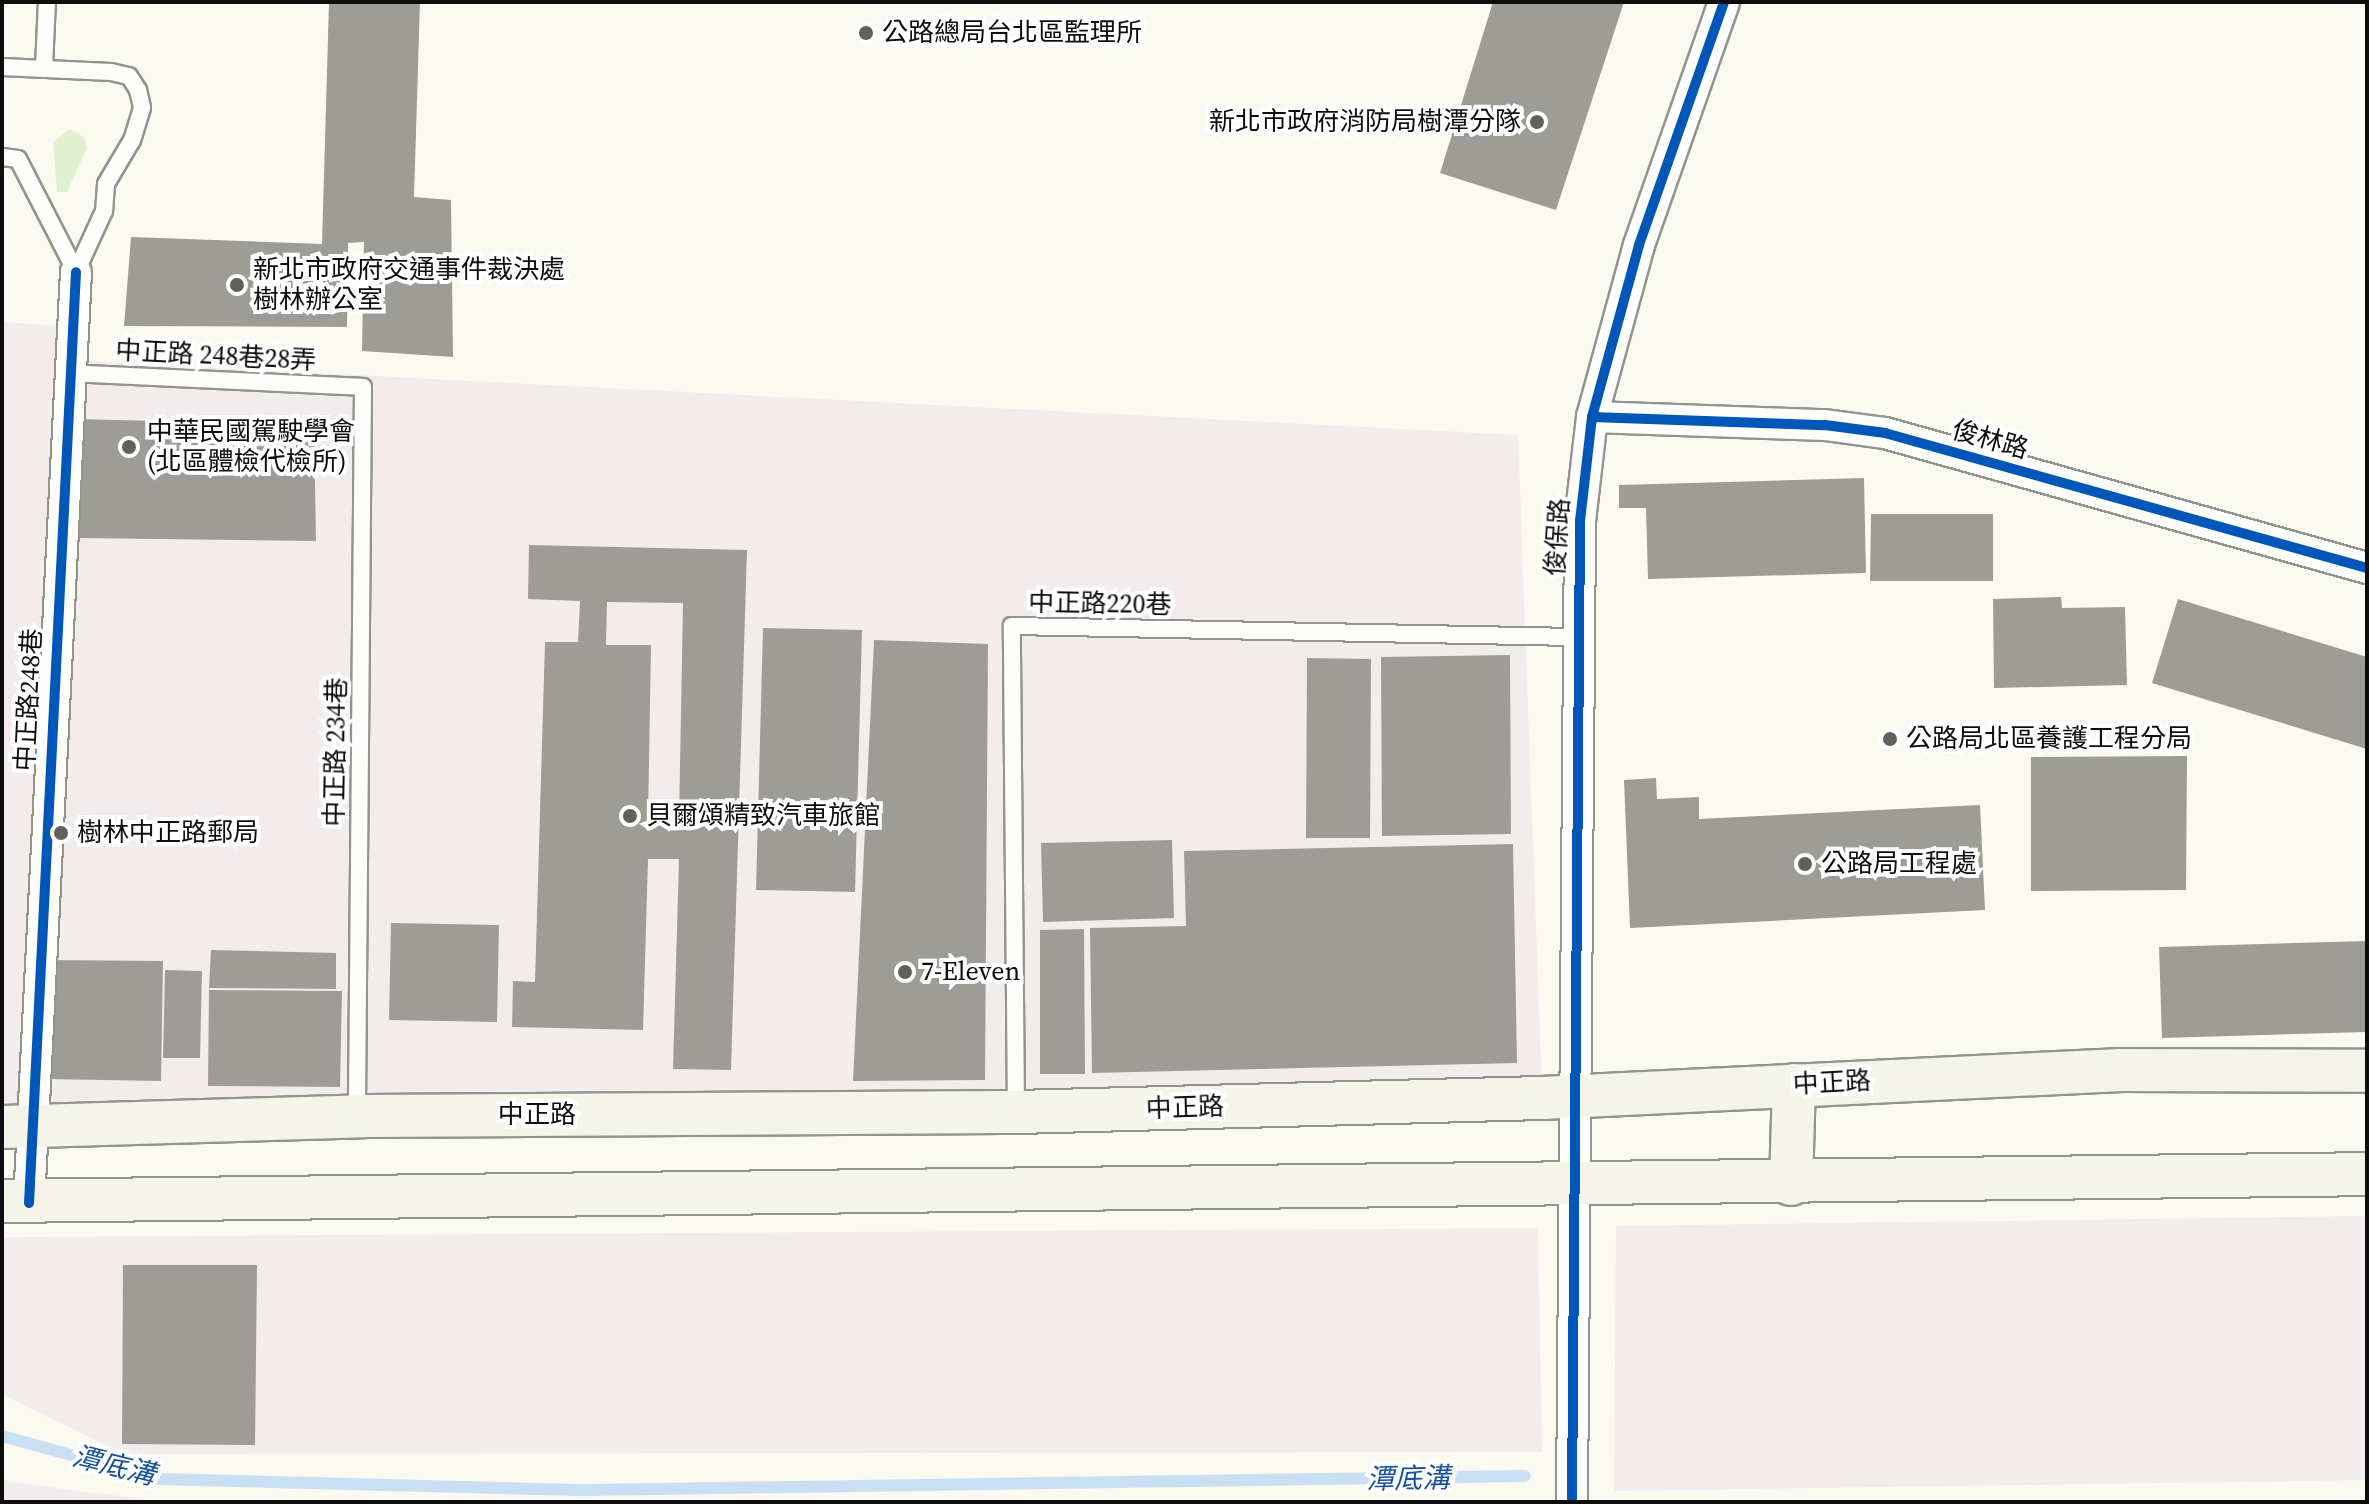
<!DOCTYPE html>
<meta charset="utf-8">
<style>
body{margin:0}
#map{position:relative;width:2369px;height:1504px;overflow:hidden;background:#fbfaf0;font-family:"Source Serif 4","Noto Sans TC",serif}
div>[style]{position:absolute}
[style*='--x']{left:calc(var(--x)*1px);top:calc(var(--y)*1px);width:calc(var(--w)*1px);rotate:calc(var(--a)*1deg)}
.industrial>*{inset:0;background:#f3eced}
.green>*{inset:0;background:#e0f1d1}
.stream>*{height:12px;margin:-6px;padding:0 6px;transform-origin:6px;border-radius:6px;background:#c8dff4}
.building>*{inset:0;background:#9e9c96}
.roads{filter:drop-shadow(2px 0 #94948f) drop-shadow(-2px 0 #94948f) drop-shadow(0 2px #94948f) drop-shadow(0 -2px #94948f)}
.lane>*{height:16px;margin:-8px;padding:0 8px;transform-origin:8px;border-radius:8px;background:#fefefd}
.street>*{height:30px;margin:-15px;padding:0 15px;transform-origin:15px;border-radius:15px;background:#fefefd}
.secondary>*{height:42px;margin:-21px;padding:0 21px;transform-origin:21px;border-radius:21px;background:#f4f5e8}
.cycleway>*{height:10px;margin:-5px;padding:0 5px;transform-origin:5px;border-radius:5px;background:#0057b8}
.dots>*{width:22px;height:22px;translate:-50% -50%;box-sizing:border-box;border:4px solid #fff;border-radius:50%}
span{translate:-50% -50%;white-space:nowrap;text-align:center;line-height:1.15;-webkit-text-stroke:8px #fff;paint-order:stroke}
.poi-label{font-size:26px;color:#0d0d0d}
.left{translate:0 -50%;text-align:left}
.right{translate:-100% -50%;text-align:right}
.street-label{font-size:26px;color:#0d0d0d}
.water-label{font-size:28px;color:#17529d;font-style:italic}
.frame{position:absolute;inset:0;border:4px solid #0d0d0d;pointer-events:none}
</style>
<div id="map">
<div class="industrial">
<i style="clip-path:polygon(2px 322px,64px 326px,64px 360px,1518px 435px,1542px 1090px,2px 1106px)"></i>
<i style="clip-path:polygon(2367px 1216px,2367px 1480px,1614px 1491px,1616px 1226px)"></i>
<i style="clip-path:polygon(1538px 1228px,1542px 1452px,124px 1454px,2px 1394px,2px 1237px)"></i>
<i style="clip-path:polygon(2px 1477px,9px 1482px,166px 1502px,2px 1502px)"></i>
</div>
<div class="green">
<i style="clip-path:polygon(70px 129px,84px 137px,87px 148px,67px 192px,57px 192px,53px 142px)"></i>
</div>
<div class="stream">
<i style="--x:2;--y:1436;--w:162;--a:15.4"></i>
<i style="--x:158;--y:1479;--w:430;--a:1.5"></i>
<i style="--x:588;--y:1490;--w:937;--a:-0.86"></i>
</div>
<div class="building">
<i style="clip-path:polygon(329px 2px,420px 2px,414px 197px,451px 200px,453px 357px,362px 351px,364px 242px,348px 243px,347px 327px,124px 326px,131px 237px,322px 244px)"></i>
<i style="clip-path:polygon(1493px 2px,1624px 2px,1556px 210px,1440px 173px)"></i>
<i style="clip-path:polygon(77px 419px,314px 425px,316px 541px,79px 538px)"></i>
<i style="clip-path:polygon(1864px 478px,1866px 573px,1648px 579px,1646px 508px,1619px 508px,1619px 485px)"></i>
<i style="clip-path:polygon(1871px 514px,1993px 514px,1993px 581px,1870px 581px)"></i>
<i style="clip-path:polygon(evenodd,529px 545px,747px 550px,731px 1070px,673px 1069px,679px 859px,648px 859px,643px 1030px,512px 1027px,513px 981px,535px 982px,545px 642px,578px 642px,580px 601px,528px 599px,529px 545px,607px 602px,683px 603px,679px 820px,648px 820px,651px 645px,606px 645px,607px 602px)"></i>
<i style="clip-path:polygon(2061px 597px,2062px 608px,2125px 607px,2127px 685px,1994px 688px,1993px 599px)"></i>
<i style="clip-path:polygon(2178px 599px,2367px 657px,2367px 749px,2152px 683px)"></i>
<i style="clip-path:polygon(763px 628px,862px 630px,855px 892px,756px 890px)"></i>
<i style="clip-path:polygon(874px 640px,988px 644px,985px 1080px,853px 1081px)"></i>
<i style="clip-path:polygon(1510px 655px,1511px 834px,1382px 836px,1381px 657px)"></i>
<i style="clip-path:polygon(1307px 658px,1371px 659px,1370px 838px,1306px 838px)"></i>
<i style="clip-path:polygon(2187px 756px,2186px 890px,2031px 891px,2031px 757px)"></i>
<i style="clip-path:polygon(1656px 778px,1657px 799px,1699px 797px,1699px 819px,1980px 805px,1985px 910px,1630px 928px,1624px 780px)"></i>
<i style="clip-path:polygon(1172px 840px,1174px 918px,1043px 922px,1041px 843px)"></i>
<i style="clip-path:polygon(1513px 844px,1517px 1063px,1092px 1073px,1090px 928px,1186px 926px,1184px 851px)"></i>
<i style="clip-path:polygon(391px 923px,499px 925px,497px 1022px,389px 1020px)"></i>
<i style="clip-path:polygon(1084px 929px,1085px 1074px,1040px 1074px,1040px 930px)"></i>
<i style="clip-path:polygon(2367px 941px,2367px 1032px,2162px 1038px,2159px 947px)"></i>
<i style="clip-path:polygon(211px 950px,336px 953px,336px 989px,209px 988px)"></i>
<i style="clip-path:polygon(46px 960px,163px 961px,161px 1081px,45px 1079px)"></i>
<i style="clip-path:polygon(165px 970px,202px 971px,200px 1058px,163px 1058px)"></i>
<i style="clip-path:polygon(209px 990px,342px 991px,340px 1087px,208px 1086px)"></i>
<i style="clip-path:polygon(123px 1265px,257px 1265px,255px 1445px,122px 1444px)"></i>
</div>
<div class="roads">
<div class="lane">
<i style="--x:2;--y:67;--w:109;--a:2.6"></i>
<i style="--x:111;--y:72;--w:18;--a:13"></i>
<i style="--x:129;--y:76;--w:17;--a:57"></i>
<i style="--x:138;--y:90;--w:18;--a:77"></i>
<i style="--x:142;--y:108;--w:34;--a:107"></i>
<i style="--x:132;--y:140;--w:51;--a:120.6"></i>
<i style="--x:106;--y:184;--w:27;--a:94"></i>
<i style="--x:104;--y:211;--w:67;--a:114.7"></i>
<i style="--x:44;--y:67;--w:65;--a:-87.4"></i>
<i style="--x:2;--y:157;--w:16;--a:7"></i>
<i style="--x:18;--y:159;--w:127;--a:62.8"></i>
<i style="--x:67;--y:373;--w:296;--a:2.7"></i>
<i style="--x:363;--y:387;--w:710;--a:90.48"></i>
<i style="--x:357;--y:1097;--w:19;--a:72"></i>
<i style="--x:1016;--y:1111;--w:485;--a:-90.5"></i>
<i style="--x:1012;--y:626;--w:564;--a:1.12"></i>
</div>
<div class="street">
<i style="--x:1592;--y:417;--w:233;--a:2"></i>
<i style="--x:1825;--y:425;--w:61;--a:7.6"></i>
<i style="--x:1885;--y:433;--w:501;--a:15.65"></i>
<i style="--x:29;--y:1203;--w:932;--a:-87.11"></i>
<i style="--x:1572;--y:1502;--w:981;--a:-89.53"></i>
<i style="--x:1580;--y:521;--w:105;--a:-83.4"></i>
<i style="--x:1592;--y:417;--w:178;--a:-74.7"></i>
<i style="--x:1639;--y:245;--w:257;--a:-70.7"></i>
</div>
<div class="secondary">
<i style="--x:2;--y:1127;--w:362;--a:-1.7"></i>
<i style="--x:364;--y:1116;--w:653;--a:-0.35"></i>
<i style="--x:1017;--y:1112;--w:525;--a:-1.53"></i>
<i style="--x:1542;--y:1098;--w:580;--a:-2.77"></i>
<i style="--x:2121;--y:1070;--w:246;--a:0.2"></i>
<i style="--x:1791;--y:1184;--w:99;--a:-88.3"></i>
<i style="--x:2;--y:1201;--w:2365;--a:-0.65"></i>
</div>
</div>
<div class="cycleway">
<i style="--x:1592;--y:417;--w:233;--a:2"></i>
<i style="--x:1825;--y:425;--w:61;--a:7.6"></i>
<i style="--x:1885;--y:433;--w:501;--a:15.65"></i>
<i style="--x:29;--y:1203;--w:932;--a:-87.11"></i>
<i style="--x:1572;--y:1502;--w:981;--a:-89.53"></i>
<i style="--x:1580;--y:521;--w:105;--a:-83.4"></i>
<i style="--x:1592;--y:417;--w:178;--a:-74.7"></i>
<i style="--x:1639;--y:245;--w:257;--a:-70.7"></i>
</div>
<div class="dots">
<i style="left:866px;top:33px;background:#60605c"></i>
<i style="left:1537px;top:122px;background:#60605c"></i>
<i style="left:237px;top:285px;background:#60605c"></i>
<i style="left:129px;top:447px;background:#60605c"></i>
<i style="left:1890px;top:739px;background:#60605c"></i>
<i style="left:630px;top:816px;background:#60605c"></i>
<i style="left:61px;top:833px;background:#60605c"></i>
<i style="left:1805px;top:864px;background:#60605c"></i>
<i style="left:905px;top:972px;background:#60605c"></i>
</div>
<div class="poi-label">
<span class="left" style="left:882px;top:33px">公路總局台北區監理所</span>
<span class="right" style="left:1521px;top:122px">新北市政府消防局樹潭分隊</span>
<span class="left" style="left:253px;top:285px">新北市政府交通事件裁決處<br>樹林辦公室</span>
<span class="left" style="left:147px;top:447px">中華民國駕駛學會<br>(北區體檢代檢所)</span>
<span class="left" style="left:1906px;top:739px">公路局北區養護工程分局</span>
<span class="left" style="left:646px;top:816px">貝爾頌精致汽車旅館</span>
<span class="left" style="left:77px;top:833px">樹林中正路郵局</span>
<span class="left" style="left:1821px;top:864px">公路局工程處</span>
<span class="left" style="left:921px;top:972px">7-Eleven</span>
</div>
<div class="street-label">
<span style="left:216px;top:356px;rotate:3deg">中正路 248巷28弄</span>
<span style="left:1990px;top:440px;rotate:16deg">俊林路</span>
<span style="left:1558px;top:537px;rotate:-86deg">俊保路</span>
<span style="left:1100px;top:604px;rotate:1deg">中正路220巷</span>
<span style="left:29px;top:700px;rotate:-87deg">中正路248巷</span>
<span style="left:336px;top:752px;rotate:-89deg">中正路 234巷</span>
<span style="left:1832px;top:1083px;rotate:-3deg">中正路</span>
<span style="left:1185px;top:1108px;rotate:-2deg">中正路</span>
<span style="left:537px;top:1115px">中正路</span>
</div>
<div class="water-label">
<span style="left:114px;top:1465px;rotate:14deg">潭底溝</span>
<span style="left:1408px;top:1478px;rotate:-1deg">潭底溝</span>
</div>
<div class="frame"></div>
</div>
